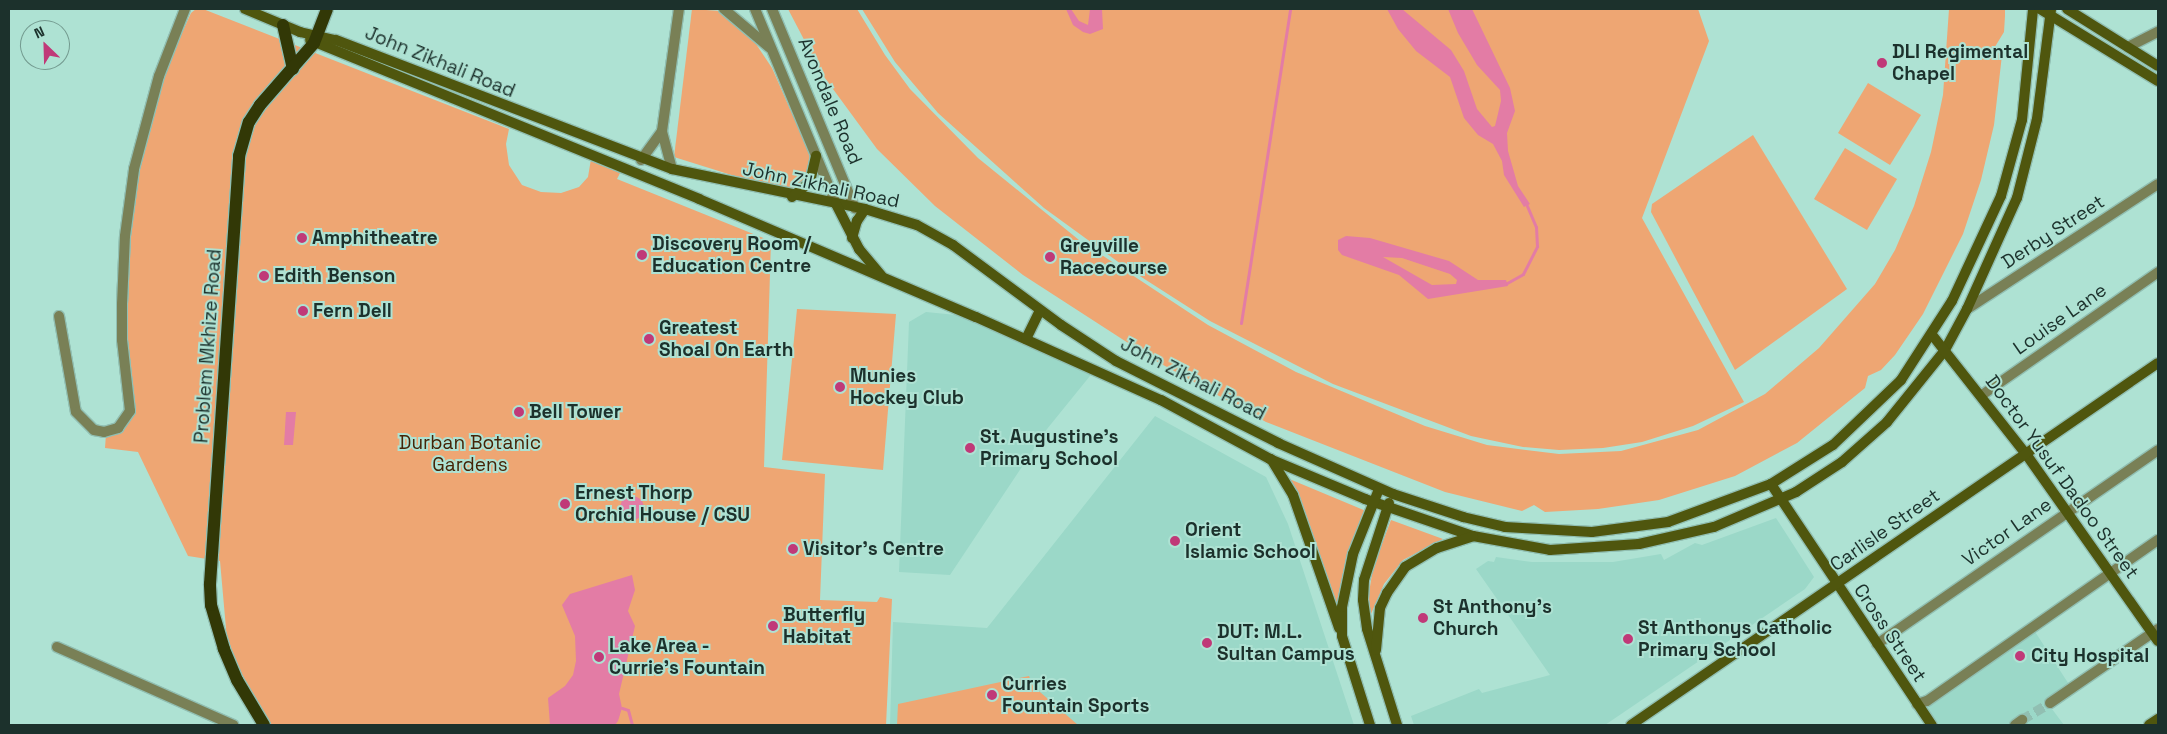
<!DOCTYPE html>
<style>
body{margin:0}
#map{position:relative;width:2167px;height:734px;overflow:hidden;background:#aee2d3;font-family:"Space Grotesk",sans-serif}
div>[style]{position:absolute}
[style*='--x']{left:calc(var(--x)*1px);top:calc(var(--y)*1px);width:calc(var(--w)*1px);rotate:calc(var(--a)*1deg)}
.built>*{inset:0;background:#9bd8c8}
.green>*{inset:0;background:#eea673}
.water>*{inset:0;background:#e37ca5}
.round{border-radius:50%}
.stream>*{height:3px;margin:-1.5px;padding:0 1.5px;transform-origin:1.5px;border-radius:1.5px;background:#e37ca5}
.street-tunnel>*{height:10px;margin-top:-5px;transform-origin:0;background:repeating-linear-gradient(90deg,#91bfb2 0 10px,transparent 0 15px)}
.roads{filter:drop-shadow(1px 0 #91bfb2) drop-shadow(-1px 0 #91bfb2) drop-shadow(0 1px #91bfb2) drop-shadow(0 -1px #91bfb2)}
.street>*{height:10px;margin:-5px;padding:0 5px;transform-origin:5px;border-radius:5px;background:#798056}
.secondary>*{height:10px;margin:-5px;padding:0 5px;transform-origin:5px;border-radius:5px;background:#4f560e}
.primary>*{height:12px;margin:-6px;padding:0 6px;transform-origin:6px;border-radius:6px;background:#323806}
.dots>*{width:14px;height:14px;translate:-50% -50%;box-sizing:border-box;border:2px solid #aee2d3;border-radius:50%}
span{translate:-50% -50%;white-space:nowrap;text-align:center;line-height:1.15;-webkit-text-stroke:4px #aee2d3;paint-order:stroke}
.poi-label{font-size:19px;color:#1c312c;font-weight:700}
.left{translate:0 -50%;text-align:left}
.street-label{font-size:19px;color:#1c312c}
.park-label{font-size:19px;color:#452306}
.frame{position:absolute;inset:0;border:10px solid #1c312c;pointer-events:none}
.north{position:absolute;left:20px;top:20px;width:50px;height:50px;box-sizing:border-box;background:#aee2d3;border:1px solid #749b90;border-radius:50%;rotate:336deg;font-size:14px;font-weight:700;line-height:20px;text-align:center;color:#1c312c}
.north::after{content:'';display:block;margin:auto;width:18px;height:22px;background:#c03978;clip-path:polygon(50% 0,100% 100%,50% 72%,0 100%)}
</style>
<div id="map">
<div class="built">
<i style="clip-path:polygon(926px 312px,976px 317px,1094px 371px,1047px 429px,950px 575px,899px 572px,909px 322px)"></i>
<i style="clip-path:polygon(1155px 416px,1266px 477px,1288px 524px,1354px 725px,890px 725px,893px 622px,987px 628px)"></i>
<i style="clip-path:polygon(1776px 518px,1814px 577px,1805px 589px,1605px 725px,1414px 725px,1411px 716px,1479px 689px,1482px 693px,1550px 675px,1476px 569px,1488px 561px,1494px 562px,1496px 557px,1532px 562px,1613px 562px,1661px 554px,1664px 560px,1695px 543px,1702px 545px)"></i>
<i style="clip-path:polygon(2032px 627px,2070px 686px,2046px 701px,2064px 725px,1931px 725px,1915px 703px)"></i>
</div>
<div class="green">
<i style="clip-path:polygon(196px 9px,203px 9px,509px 129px,506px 144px,509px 165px,522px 185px,541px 192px,561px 193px,579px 187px,588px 177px,591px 159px,620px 173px,617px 179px,771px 241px,764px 467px,825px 474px,820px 600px,877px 602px,880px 597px,892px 599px,886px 725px,270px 725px,228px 651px,220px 561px,188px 556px,138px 452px,105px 448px,106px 434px,126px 423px,125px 269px,137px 164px,157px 89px,191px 13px)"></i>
<i style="clip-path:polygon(692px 9px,720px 11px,752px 38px,772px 68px,811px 157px,807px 180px,799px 186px,789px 189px,741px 178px,674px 157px)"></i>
<i style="clip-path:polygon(788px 9px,857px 9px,885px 55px,910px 89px,978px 158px,1079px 240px,1208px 325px,1296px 372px,1425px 426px,1487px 445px,1559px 454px,1621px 451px,1698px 430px,1765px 394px,1819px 348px,1875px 284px,1895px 250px,1914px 206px,1931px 152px,1943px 95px,1949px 9px,2005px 9px,2005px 16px,2004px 32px,1993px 50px,2002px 55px,1994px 125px,1981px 180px,1963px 234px,1923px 314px,1895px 355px,1881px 370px,1868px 376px,1865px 388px,1797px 443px,1735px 476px,1659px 500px,1598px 509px,1545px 512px,1534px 505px,1522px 511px,1445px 492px,1266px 422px,1156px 361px,1023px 275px,935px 206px,877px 149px,822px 74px)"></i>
<i style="clip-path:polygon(862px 9px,1698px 9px,1709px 41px,1642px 218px,1744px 402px,1693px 426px,1642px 442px,1603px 448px,1559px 450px,1523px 447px,1471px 436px,1333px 384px,1210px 321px,1121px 264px,1044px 208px,938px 113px,895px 62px)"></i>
<i style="clip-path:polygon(1868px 83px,1921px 115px,1890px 165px,1838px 133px)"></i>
<i style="clip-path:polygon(1753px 135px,1847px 289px,1735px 370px,1651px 212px,1652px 204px)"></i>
<i style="clip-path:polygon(1845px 148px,1897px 179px,1867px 230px,1814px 199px)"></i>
<i style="clip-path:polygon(797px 309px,896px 314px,883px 470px,782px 460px)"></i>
<i style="clip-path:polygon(1287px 478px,1366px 511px,1346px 558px,1336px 610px,1302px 504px)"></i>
<i style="clip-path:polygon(1391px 520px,1443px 539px,1403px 560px,1384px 584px,1371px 614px,1368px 599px,1373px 568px)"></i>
<i style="clip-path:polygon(1029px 676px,1033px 686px,1078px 725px,897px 725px,898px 704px)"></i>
</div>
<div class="water">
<i style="clip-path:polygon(1066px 9px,1071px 9px,1079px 21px,1088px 25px,1090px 9px,1102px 9px,1103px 29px,1090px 34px,1083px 32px,1073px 25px)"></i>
<i style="clip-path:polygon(1387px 9px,1402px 9px,1451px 50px,1464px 71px,1477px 109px,1492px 127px,1495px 126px,1501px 101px,1500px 90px,1477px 65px,1458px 33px,1448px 9px,1472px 9px,1510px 88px,1515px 111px,1507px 133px,1508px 151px,1518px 186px,1530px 204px,1524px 207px,1504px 175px,1502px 161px,1493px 144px,1478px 135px,1464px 118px,1450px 77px,1416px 51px,1398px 29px)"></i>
<i style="clip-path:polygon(evenodd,1346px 236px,1370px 238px,1449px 261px,1478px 280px,1506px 280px,1508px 286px,1428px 299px,1399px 275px,1342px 255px,1338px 250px,1338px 240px,1346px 236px,1383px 257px,1402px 258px,1450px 274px,1457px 280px,1456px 284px,1432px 285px,1383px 257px)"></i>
<i style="clip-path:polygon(286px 412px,296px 412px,293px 445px,284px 445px)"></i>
<i class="round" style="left:620px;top:496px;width:24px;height:24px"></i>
<i style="clip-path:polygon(632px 575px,635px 590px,628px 611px,635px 626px,619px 694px,622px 708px,618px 721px,615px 725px,550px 725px,548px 698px,565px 686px,573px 675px,576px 661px,575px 636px,562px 605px,570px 594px)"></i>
</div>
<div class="stream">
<i style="--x:1507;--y:283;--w:18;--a:-29"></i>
<i style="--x:1523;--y:274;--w:31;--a:-63"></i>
<i style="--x:1537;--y:246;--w:19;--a:-93"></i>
<i style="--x:1536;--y:227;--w:23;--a:-113"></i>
<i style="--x:1241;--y:323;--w:318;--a:-81.1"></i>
<i style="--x:622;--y:708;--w:6;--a:18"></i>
<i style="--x:628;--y:710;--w:16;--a:75"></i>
</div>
<div class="street-tunnel">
<i style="--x:2022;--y:720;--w:33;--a:-31"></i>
</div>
<div class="roads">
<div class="street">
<i style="--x:724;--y:9;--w:59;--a:40.2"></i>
<i style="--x:755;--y:9;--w:211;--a:67.4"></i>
<i style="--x:772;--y:9;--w:216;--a:67.4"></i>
<i style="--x:2128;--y:47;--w:34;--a:-27"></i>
<i style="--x:641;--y:160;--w:36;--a:-54"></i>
<i style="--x:672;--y:169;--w:39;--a:-105"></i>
<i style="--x:662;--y:131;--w:123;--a:-82.1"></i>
<i style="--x:1967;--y:309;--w:228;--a:-33.2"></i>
<i style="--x:59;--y:316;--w:97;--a:80"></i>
<i style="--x:76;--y:412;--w:25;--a:45"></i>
<i style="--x:94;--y:430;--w:10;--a:11"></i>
<i style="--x:104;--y:432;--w:15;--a:-16"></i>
<i style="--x:118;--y:428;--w:21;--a:-55"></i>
<i style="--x:130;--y:411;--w:71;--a:-96.4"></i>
<i style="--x:122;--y:340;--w:36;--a:-90"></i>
<i style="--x:122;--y:304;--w:68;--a:-87.5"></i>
<i style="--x:125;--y:236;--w:68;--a:-82.3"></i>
<i style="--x:134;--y:169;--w:96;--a:-75"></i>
<i style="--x:159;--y:76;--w:72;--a:-68.8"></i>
<i style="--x:1982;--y:395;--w:215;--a:-34.9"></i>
<i style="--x:1877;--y:644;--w:341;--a:-34.6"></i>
<i style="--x:57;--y:647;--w:193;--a:23.9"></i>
<i style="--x:2050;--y:703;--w:131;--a:-34.4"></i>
<i style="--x:1917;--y:704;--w:10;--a:-17"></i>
<i style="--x:1927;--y:701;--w:282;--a:-34.9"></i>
<i style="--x:2015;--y:725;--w:9;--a:-36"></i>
</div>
<div class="secondary">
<i style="--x:245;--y:9;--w:60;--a:22.7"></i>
<i style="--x:300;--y:32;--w:37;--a:13"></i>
<i style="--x:336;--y:40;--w:360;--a:21"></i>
<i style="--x:672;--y:169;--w:197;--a:11.7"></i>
<i style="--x:865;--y:209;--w:54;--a:17.1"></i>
<i style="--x:917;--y:225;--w:41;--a:29.1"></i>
<i style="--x:953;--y:245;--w:134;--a:36.5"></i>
<i style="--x:1061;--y:325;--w:66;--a:33.2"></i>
<i style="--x:1116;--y:361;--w:182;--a:26.8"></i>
<i style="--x:1278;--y:443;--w:126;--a:23.9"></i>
<i style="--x:1393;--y:494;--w:74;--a:18.2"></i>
<i style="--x:1463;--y:517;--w:43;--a:13.4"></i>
<i style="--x:1505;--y:527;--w:87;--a:3.3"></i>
<i style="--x:1592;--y:532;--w:77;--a:-7.5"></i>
<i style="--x:1668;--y:522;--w:110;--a:-20.3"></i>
<i style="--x:1771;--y:484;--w:73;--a:-32.2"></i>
<i style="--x:1833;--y:445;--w:94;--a:-43.7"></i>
<i style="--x:1901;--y:380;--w:94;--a:-57.2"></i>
<i style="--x:1952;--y:301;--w:116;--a:-65"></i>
<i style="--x:2001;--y:196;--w:79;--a:-74.6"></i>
<i style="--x:2022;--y:120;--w:112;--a:-84.3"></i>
<i style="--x:2040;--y:9;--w:138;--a:31.4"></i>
<i style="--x:2067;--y:9;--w:107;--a:32.1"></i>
<i style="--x:310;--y:40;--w:420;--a:22.2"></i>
<i style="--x:699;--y:199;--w:301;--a:23.1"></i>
<i style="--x:976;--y:317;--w:203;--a:24.2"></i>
<i style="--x:1161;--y:400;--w:124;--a:28.4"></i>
<i style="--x:1270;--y:459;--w:103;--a:22.8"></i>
<i style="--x:1365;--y:499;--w:114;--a:18.9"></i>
<i style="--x:1473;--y:536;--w:78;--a:10.3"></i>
<i style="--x:1550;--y:550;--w:89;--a:-3.9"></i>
<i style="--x:1639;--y:544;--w:77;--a:-12.8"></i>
<i style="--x:1714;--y:527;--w:89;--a:-23.1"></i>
<i style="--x:1796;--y:492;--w:55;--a:-33.1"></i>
<i style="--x:1842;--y:462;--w:60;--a:-41.6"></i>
<i style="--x:1887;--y:422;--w:92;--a:-51.1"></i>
<i style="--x:1945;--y:350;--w:47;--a:-61.8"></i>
<i style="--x:1967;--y:309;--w:122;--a:-65.8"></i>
<i style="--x:2017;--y:198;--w:81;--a:-75.8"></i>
<i style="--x:2037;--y:119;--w:111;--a:-82.7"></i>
<i style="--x:792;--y:197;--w:23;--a:-40"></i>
<i style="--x:810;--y:182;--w:27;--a:-77"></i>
<i style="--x:836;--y:204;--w:51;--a:62.9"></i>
<i style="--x:859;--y:249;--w:35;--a:50"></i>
<i style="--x:852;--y:238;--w:18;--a:-74"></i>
<i style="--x:857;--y:221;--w:14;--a:-56"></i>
<i style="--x:1933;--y:336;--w:150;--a:51.8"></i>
<i style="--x:2026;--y:454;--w:229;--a:54.8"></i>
<i style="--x:1026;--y:339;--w:32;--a:-64"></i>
<i style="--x:1271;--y:459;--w:42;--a:58.6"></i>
<i style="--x:1293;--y:495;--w:141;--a:70.9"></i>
<i style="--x:1771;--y:484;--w:290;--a:56.3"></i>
<i style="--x:1389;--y:503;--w:81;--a:108"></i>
<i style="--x:1364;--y:580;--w:20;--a:93"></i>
<i style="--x:1363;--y:600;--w:29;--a:82"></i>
<i style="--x:1367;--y:629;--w:101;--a:72.6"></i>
<i style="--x:1376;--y:650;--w:42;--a:-84.6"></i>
<i style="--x:1380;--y:608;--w:17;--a:-65"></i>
<i style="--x:1387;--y:593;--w:32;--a:-55"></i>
<i style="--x:1405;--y:567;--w:37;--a:-31"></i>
<i style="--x:1437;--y:548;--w:38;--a:-18"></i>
<i style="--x:1370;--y:725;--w:93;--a:-107.5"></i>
<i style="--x:1342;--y:636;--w:29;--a:-90"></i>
<i style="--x:1342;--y:607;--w:54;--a:-78.3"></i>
<i style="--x:1353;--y:554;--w:70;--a:-68.2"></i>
<i style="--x:1631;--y:725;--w:639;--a:-34.49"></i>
<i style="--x:2149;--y:725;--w:11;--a:-34"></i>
</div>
<div class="primary">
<i style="--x:283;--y:25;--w:45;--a:77.2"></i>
<i style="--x:264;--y:725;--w:52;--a:-121"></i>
<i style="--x:237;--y:680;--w:34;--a:-113"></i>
<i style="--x:224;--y:649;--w:46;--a:-106.5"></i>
<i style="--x:211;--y:605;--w:21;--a:-93"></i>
<i style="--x:210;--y:584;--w:429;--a:-86.1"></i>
<i style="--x:239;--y:156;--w:35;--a:-74"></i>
<i style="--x:249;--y:122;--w:20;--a:-57"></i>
<i style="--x:260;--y:105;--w:82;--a:-48.9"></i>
<i style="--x:314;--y:43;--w:36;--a:-69"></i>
</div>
</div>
<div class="dots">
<i style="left:1882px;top:63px;background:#c03978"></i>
<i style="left:302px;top:238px;background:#c03978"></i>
<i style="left:642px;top:255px;background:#c03978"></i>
<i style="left:1050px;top:257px;background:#c03978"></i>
<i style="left:264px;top:276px;background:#c03978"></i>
<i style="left:303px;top:311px;background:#c03978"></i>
<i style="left:649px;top:339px;background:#c03978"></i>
<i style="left:840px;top:387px;background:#c03978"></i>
<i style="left:519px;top:412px;background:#c03978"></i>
<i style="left:970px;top:448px;background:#c03978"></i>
<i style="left:565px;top:504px;background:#c03978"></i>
<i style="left:1175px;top:541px;background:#c03978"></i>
<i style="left:793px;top:549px;background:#c03978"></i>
<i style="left:1423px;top:618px;background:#c03978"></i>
<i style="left:773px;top:626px;background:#c03978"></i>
<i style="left:1628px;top:639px;background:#c03978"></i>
<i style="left:1207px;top:643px;background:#c03978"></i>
<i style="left:2020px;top:656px;background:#c03978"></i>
<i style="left:599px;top:657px;background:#c03978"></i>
<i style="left:992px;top:695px;background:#c03978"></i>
</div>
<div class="poi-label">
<span class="left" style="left:1892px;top:63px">DLI Regimental<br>Chapel</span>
<span class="left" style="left:312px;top:238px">Amphitheatre</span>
<span class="left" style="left:652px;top:255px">Discovery Room /<br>Education Centre</span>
<span class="left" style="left:1060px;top:257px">Greyville<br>Racecourse</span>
<span class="left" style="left:274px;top:276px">Edith Benson</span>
<span class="left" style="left:313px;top:311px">Fern Dell</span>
<span class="left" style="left:659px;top:339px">Greatest<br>Shoal On Earth</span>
<span class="left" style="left:850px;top:387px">Munies<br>Hockey Club</span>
<span class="left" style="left:529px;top:412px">Bell Tower</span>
<span class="left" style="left:980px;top:448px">St. Augustine's<br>Primary School</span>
<span class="left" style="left:575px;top:504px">Ernest Thorp<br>Orchid House / CSU</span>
<span class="left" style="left:1185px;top:541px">Orient<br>Islamic School</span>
<span class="left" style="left:803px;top:549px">Visitor's Centre</span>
<span class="left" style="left:1433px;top:618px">St Anthony's<br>Church</span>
<span class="left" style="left:783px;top:626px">Butterfly<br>Habitat</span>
<span class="left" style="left:1638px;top:639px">St Anthonys Catholic<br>Primary School</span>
<span class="left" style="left:1217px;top:643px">DUT: M.L.<br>Sultan Campus</span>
<span class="left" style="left:609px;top:657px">Lake Area -<br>Currie's Fountain</span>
<span class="left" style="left:2031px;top:656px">City Hospital</span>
<span class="left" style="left:1002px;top:695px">Curries<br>Fountain Sports</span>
</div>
<div class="street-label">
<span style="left:440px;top:62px;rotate:22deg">John Zikhali Road</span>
<span style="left:830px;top:101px;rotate:67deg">Avondale Road</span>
<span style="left:821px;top:185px;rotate:12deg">John Zikhali Road</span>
<span style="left:2053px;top:232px;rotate:-33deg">Derby Street</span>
<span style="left:2060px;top:319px;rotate:-35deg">Louise Lane</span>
<span style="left:208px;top:346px;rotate:-86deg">Problem Mkhize Road</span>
<span style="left:1193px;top:379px;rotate:27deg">John Zikhali Road</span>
<span style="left:2062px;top:477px;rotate:54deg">Doctor Yusuf Dadoo Street</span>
<span style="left:1885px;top:530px;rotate:-35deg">Carlisle Street</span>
<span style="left:2007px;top:532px;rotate:-35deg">Victor Lane</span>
<span style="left:1890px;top:633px;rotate:56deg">Cross Street</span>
</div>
<div class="park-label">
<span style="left:470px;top:454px">Durban Botanic<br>Gardens</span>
</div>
<div class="frame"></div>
<div class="north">N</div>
</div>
